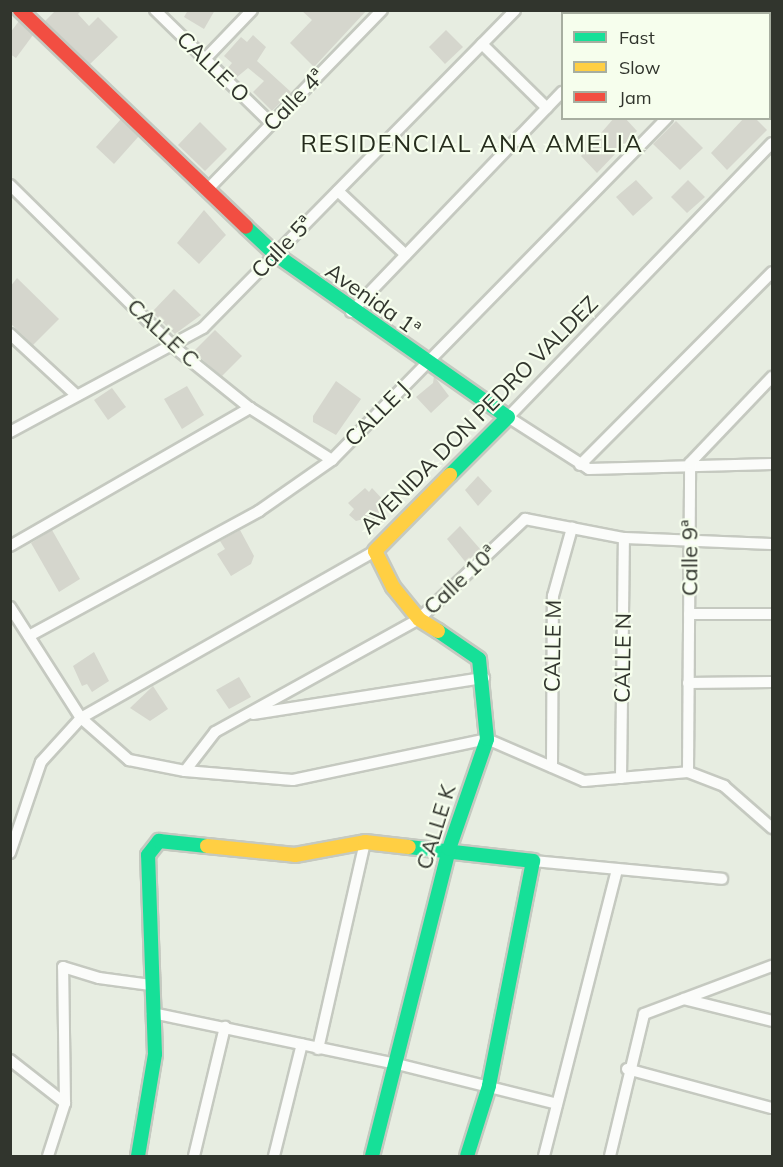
<!DOCTYPE html>
<meta charset="utf-8">
<style>
body{margin:0}
#map{position:relative;width:783px;height:1167px;overflow:hidden;background:#e7ede1;font-family:Mulish,sans-serif}
div>[style]{position:absolute}
[style*='--x']{left:calc(var(--x)*1px);top:calc(var(--y)*1px);width:calc(var(--w)*1px);rotate:calc(var(--a)*1deg)}
.building>*{inset:0;background:#d5d6cd}
.roads{filter:drop-shadow(2px 0 #c5c9c0) drop-shadow(-2px 0 #c5c9c0) drop-shadow(0 2px #c5c9c0) drop-shadow(0 -2px #c5c9c0)}
.street>*{height:10px;margin:-5px;padding:0 5px;transform-origin:5px;border-radius:5px;background:#fbfcfa}
.fast>*{height:14px;margin:-7px;padding:0 7px;transform-origin:7px;border-radius:7px;background:#16e098}
.slow>*{height:14px;margin:-7px;padding:0 7px;transform-origin:7px;border-radius:7px;background:#ffcf43}
.jam>*{height:14px;margin:-7px;padding:0 7px;transform-origin:7px;border-radius:7px;background:#f24e42}
span{translate:-50% -50%;white-space:nowrap;text-align:center;line-height:1.15;-webkit-text-stroke:4.5px #f6feed;paint-order:stroke}
.street-label{font-size:22px;color:#31352d}
.neighbourhood-label{font-size:24px;color:#252c1c;letter-spacing:1.5px}
.frame{position:absolute;inset:0;border:12px solid #31352d;pointer-events:none}
.legend{position:absolute;left:561px;top:12px;width:210px;height:108px;box-sizing:border-box;background:#f6feed;border:2px solid #a7aea0;margin:0;padding:8px 10px;list-style:none;font-size:18px;color:#31352d}
.legend li{display:flex;align-items:center;gap:12px;height:30px}
.legend b{width:30px;border:2px solid #a7aea0}
</style>
<div id="map">
<div class="building">
<i style="clip-path:polygon(56px 10px,82px 10px,78px 14px,89px 26px,98px 17px,118px 37px,90px 64px,45px 21px)"></i>
<i style="clip-path:polygon(188px 10px,215px 10px,204px 29px,184px 17px)"></i>
<i style="clip-path:polygon(301px 10px,367px 10px,314px 67px,290px 43px,312px 20px)"></i>
<i style="clip-path:polygon(19px 21px,33px 35px,16px 58px,10px 54px,10px 33px)"></i>
<i style="clip-path:polygon(446px 30px,463px 47px,445px 64px,429px 47px)"></i>
<i style="clip-path:polygon(253px 35px,266px 47px,257px 61px,291px 92px,272px 111px,253px 92px,264px 81px,248px 68px,237px 77px,227px 69px,232px 63px,224px 56px,241px 37px,247px 42px)"></i>
<i style="clip-path:polygon(614px 118px,625px 118px,637px 131px,597px 173px,581px 156px)"></i>
<i style="clip-path:polygon(744px 118px,755px 118px,767px 130px,727px 170px,711px 153px)"></i>
<i style="clip-path:polygon(121px 119px,139px 136px,114px 164px,96px 147px)"></i>
<i style="clip-path:polygon(676px 121px,703px 148px,680px 170px,653px 144px)"></i>
<i style="clip-path:polygon(200px 122px,227px 149px,205px 171px,178px 145px)"></i>
<i style="clip-path:polygon(636px 180px,653px 198px,633px 216px,616px 197px)"></i>
<i style="clip-path:polygon(688px 180px,705px 197px,687px 213px,671px 197px)"></i>
<i style="clip-path:polygon(204px 210px,226px 235px,199px 264px,177px 243px)"></i>
<i style="clip-path:polygon(17px 278px,59px 319px,33px 345px,10px 323px,10px 287px)"></i>
<i style="clip-path:polygon(174px 289px,201px 315px,175px 334px,152px 312px)"></i>
<i style="clip-path:polygon(215px 330px,242px 356px,222px 376px,193px 352px)"></i>
<i style="clip-path:polygon(434px 376px,449px 396px,431px 413px,416px 397px,433px 383px)"></i>
<i style="clip-path:polygon(336px 381px,361px 399px,336px 435px,313px 422px,313px 416px)"></i>
<i style="clip-path:polygon(187px 386px,204px 415px,182px 429px,164px 399px)"></i>
<i style="clip-path:polygon(112px 388px,126px 407px,108px 420px,94px 400px)"></i>
<i style="clip-path:polygon(478px 476px,492px 491px,478px 506px,465px 490px)"></i>
<i style="clip-path:polygon(365px 488px,369px 492px,372px 488px,387px 504px,381px 511px,387px 519px,379px 526px,371px 517px,356px 521px,349px 515px,354px 509px,348px 503px)"></i>
<i style="clip-path:polygon(460px 526px,481px 550px,467px 564px,447px 539px)"></i>
<i style="clip-path:polygon(52px 530px,80px 579px,59px 592px,31px 543px)"></i>
<i style="clip-path:polygon(240px 530px,254px 556px,251px 564px,231px 576px,217px 554px,225px 549px,220px 541px)"></i>
<i style="clip-path:polygon(94px 652px,109px 681px,92px 692px,87px 684px,82px 686px,73px 666px)"></i>
<i style="clip-path:polygon(239px 677px,251px 697px,229px 709px,216px 690px)"></i>
<i style="clip-path:polygon(153px 686px,168px 709px,150px 721px,130px 708px)"></i>
</div>
<div class="roads">
<div class="street">
<i style="--x:155;--y:10;--w:163;--a:44.3"></i>
<i style="--x:580;--y:10;--w:5;--a:53"></i>
<i style="--x:722;--y:10;--w:6;--a:45"></i>
<i style="--x:636;--y:14;--w:5;--a:-53"></i>
<i style="--x:770;--y:15;--w:4;--a:-56"></i>
<i style="--x:482;--y:44;--w:91;--a:44.6"></i>
<i style="--x:770;--y:54;--w:4;--a:56"></i>
<i style="--x:205;--y:59;--w:68;--a:-46.2"></i>
<i style="--x:772;--y:143;--w:380;--a:133.9"></i>
<i style="--x:508;--y:417;--w:96;--a:32.7"></i>
<i style="--x:589;--y:469;--w:183;--a:-1.6"></i>
<i style="--x:10;--y:185;--w:231;--a:44.6"></i>
<i style="--x:174;--y:347;--w:97;--a:38.8"></i>
<i style="--x:250;--y:408;--w:97;--a:32.4"></i>
<i style="--x:207;--y:190;--w:251;--a:-45.8"></i>
<i style="--x:338;--y:191;--w:93;--a:43.3"></i>
<i style="--x:351;--y:312;--w:305;--a:-46.2"></i>
<i style="--x:10;--y:334;--w:90;--a:42.7"></i>
<i style="--x:10;--y:432;--w:219;--a:-28.3"></i>
<i style="--x:203;--y:328;--w:445;--a:-45.5"></i>
<i style="--x:580;--y:465;--w:272;--a:-45.1"></i>
<i style="--x:10;--y:546;--w:277;--a:-29.9"></i>
<i style="--x:10;--y:607;--w:132;--a:57.4"></i>
<i style="--x:81;--y:718;--w:64;--a:41.2"></i>
<i style="--x:129;--y:760;--w:57;--a:11.1"></i>
<i style="--x:185;--y:771;--w:108;--a:4.8"></i>
<i style="--x:293;--y:780;--w:198;--a:-11.9"></i>
<i style="--x:487;--y:739;--w:106;--a:23.4"></i>
<i style="--x:584;--y:781;--w:104;--a:-4.9"></i>
<i style="--x:688;--y:772;--w:39;--a:21"></i>
<i style="--x:724;--y:786;--w:64;--a:41.2"></i>
<i style="--x:689;--y:614;--w:83;--a:0"></i>
<i style="--x:29;--y:636;--w:262;--a:-28.5"></i>
<i style="--x:259;--y:511;--w:89;--a:-34.9"></i>
<i style="--x:332;--y:460;--w:479;--a:-45.6"></i>
<i style="--x:688;--y:683;--w:84;--a:-0.7"></i>
<i style="--x:253;--y:714;--w:234;--a:-8.9"></i>
<i style="--x:552;--y:767;--w:171;--a:-89.7"></i>
<i style="--x:553;--y:596;--w:71;--a:-74.4"></i>
<i style="--x:185;--y:771;--w:49;--a:-52.4"></i>
<i style="--x:215;--y:732;--w:233;--a:-29"></i>
<i style="--x:419;--y:619;--w:146;--a:-43.3"></i>
<i style="--x:525;--y:519;--w:101;--a:10.9"></i>
<i style="--x:624;--y:538;--w:148;--a:2.3"></i>
<i style="--x:688;--y:772;--w:309;--a:-89.6"></i>
<i style="--x:690;--y:463;--w:119;--a:-46.4"></i>
<i style="--x:621;--y:778;--w:240;--a:-89.3"></i>
<i style="--x:10;--y:853;--w:96;--a:-71.2"></i>
<i style="--x:41;--y:762;--w:59;--a:-47.7"></i>
<i style="--x:81;--y:718;--w:338;--a:-29.6"></i>
<i style="--x:533;--y:861;--w:190;--a:5.4"></i>
<i style="--x:684;--y:999;--w:91;--a:14"></i>
<i style="--x:152;--y:1013;--w:250;--a:11.8"></i>
<i style="--x:397;--y:1064;--w:165;--a:14"></i>
<i style="--x:318;--y:1049;--w:212;--a:-77.2"></i>
<i style="--x:10;--y:1060;--w:70;--a:38"></i>
<i style="--x:627;--y:1069;--w:150;--a:15.1"></i>
<i style="--x:48;--y:1156;--w:56;--a:-72.2"></i>
<i style="--x:65;--y:1103;--w:136;--a:-90.8"></i>
<i style="--x:63;--y:967;--w:38;--a:17"></i>
<i style="--x:99;--y:978;--w:52;--a:7.7"></i>
<i style="--x:194;--y:1156;--w:133;--a:-76.5"></i>
<i style="--x:274;--y:1156;--w:115;--a:-76"></i>
<i style="--x:544;--y:1156;--w:295;--a:-75.7"></i>
<i style="--x:610;--y:1156;--w:146;--a:-76.5"></i>
<i style="--x:644;--y:1014;--w:137;--a:-20.6"></i>
</div>
<div class="fast">
<i style="--x:246;--y:227;--w:40;--a:43"></i>
<i style="--x:275;--y:254;--w:284;--a:35"></i>
<i style="--x:508;--y:417;--w:82;--a:135"></i>
<i style="--x:409;--y:847;--w:125;--a:6.4"></i>
<i style="--x:533;--y:861;--w:229;--a:101.1"></i>
<i style="--x:489;--y:1086;--w:73;--a:107.4"></i>
<i style="--x:138;--y:1156;--w:103;--a:-80.5"></i>
<i style="--x:155;--y:1054;--w:199;--a:-92"></i>
<i style="--x:148;--y:855;--w:18;--a:-52"></i>
<i style="--x:159;--y:841;--w:48;--a:5.9"></i>
<i style="--x:372;--y:1156;--w:317;--a:-75.9"></i>
<i style="--x:449;--y:849;--w:116;--a:-70.9"></i>
<i style="--x:487;--y:739;--w:80;--a:-95.7"></i>
<i style="--x:479;--y:659;--w:50;--a:-145.7"></i>
</div>
<div class="slow">
<i style="--x:438;--y:631;--w:22;--a:-148"></i>
<i style="--x:419;--y:619;--w:41;--a:-129.1"></i>
<i style="--x:393;--y:587;--w:40;--a:-116.6"></i>
<i style="--x:375;--y:551;--w:107;--a:-45.4"></i>
<i style="--x:207;--y:846;--w:88;--a:5.8"></i>
<i style="--x:295;--y:855;--w:71;--a:-10.5"></i>
<i style="--x:365;--y:842;--w:44;--a:6.5"></i>
</div>
<div class="jam">
<i style="--x:20;--y:10;--w:313;--a:43.8"></i>
</div>
</div>
<div class="street-label">
<span style="left:213px;top:67px;rotate:44deg">CALLE O</span>
<span style="left:294px;top:100px;rotate:-46deg">Calle 4ª</span>
<span style="left:282px;top:247px;rotate:-46deg">Calle 5ª</span>
<span style="left:373px;top:300px;rotate:35deg">Avenida 1ª</span>
<span style="left:163px;top:333px;rotate:43deg">CALLE C</span>
<span style="left:377px;top:414px;rotate:-45deg">CALLE J</span>
<span style="left:479px;top:415px;rotate:-45deg">AVENIDA DON PEDRO VALDEZ</span>
<span style="left:690px;top:558px;rotate:-90deg">Calle 9ª</span>
<span style="left:460px;top:580px;rotate:-43deg">Calle 10ª</span>
<span style="left:553px;top:646px;rotate:-89deg">CALLE M</span>
<span style="left:623px;top:658px;rotate:-89deg">CALLE N</span>
<span style="left:436px;top:827px;rotate:-73deg">CALLE K</span>
</div>
<div class="neighbourhood-label">
<span style="left:472px;top:144px">RESIDENCIAL ANA AMELIA</span>
</div>
<div class="frame"></div>
<ul class="legend">
<li><b style="height:8px;background:#16e098"></b>Fast</li>
<li><b style="height:8px;background:#ffcf43"></b>Slow</li>
<li><b style="height:8px;background:#f24e42"></b>Jam</li>
</ul>
</div>
